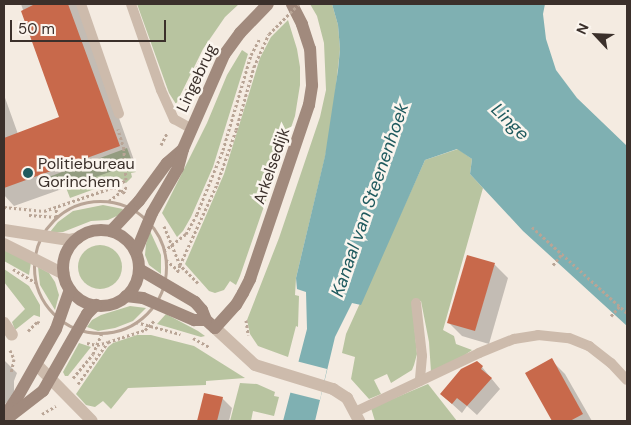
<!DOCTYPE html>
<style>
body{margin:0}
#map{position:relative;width:631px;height:425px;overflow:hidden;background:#f4ebe1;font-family:"DM Sans",sans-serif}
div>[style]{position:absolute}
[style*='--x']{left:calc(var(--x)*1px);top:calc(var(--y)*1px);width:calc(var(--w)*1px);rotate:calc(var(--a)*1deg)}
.green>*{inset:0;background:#b8c4a0}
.round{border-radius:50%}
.water>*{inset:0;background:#7fb0b2}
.pier>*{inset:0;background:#f4ebe1}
.shadow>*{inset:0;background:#0003}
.building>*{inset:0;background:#c8694b}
.path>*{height:3px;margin-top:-1.5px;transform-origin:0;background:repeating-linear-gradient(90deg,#b9a596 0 2.5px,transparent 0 5px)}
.path>.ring{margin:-1.5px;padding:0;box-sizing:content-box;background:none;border:3px solid #b9a596;border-radius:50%}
.service>*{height:10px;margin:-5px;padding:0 5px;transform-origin:5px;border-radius:5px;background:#cdbbac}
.minor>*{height:12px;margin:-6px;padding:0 6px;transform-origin:6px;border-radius:6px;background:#cdbbac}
.secondary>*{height:12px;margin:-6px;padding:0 6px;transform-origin:6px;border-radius:6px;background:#a18a7d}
.secondary>.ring{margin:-6px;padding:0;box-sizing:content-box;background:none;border:12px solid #a18a7d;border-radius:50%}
.path-bridge>*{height:3px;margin-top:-1.5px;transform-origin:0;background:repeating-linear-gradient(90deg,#b9a596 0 2.5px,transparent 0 5px)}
.dots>*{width:14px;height:14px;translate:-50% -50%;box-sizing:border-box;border:2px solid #fbf5ee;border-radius:50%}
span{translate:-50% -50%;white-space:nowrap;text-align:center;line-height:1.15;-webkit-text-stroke:5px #fbf5ee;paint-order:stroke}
.street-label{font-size:16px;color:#3b302b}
.poi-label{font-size:16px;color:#3b302b}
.left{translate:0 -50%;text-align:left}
.water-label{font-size:18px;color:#1f5a5e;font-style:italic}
.frame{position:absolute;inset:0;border:5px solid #3b302b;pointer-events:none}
.north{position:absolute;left:571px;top:10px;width:50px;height:50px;-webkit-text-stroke:4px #fbf5ee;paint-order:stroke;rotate:295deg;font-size:14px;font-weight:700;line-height:20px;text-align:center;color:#3b302b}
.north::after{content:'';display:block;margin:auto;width:18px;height:22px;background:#3b302b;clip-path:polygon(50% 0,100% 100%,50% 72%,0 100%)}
.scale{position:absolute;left:10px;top:20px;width:156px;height:22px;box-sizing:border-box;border:2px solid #3b302b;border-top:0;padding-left:6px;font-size:15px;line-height:18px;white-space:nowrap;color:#3b302b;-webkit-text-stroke:4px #fbf5ee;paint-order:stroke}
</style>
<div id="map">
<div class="green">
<i style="clip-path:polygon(137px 4px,239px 4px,225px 17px,203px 49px,176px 104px,169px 93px)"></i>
<i style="clip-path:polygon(310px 4px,332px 4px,338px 25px,340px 49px,332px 123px,325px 157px,296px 278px,295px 295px,299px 296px,298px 327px,296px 326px,288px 357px,258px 346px,250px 334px,247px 320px,279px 238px,320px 117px,326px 90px,324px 43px,317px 16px)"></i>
<i style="clip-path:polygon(288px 20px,297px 49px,300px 67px,300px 85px,295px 116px,240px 276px,236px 285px,230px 281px,224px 290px,215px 293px,209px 291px,185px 264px,224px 174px,260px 58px,271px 37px)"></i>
<i style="clip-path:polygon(242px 50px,248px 54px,213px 167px,191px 217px,183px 231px,177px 237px,162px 213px,207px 123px,227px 75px)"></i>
<i style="clip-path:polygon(127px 148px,136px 172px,131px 173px,132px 177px,126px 183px,122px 179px,70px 198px,65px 185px,51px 189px,46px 178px)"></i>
<i style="clip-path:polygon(458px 149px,472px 159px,470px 174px,483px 188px,443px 330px,454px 336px,456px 344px,472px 350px,459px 359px,431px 372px,429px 342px,421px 301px,412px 302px,417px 354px,414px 365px,412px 370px,391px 383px,387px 374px,374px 380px,381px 394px,369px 399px,351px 379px,355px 357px,342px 353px,346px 334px,425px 160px)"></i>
<i style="clip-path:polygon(103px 205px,123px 209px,119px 215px,108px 220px,91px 221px,63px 232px,50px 232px,58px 222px,73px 211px)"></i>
<i style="clip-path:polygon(150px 231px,161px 255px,161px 274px,149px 265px,145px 255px,146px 244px)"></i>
<i class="round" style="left:78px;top:245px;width:44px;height:44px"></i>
<i style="clip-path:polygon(4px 250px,31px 262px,29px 275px,4px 261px)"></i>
<i style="clip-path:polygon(38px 267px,49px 273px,55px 282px,59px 295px,55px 310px,40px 285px)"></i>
<i style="clip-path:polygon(4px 269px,29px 286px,40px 305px,40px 317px,34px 315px,15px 330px,12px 322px,25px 309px,4px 282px)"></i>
<i style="clip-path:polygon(130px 306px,146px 308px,133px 321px,115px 328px,98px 331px,87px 327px,92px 320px,101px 315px)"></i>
<i style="clip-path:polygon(166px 314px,198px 331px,205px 336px,201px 337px,157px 324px)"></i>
<i style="clip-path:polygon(137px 335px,151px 335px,194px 346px,245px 378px,206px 381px,206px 385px,128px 388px,111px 409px,103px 401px,95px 407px,86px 405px,76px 394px,108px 347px,113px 343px)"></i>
<i style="clip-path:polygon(79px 343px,91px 347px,68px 376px,65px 376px,63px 372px)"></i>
<i style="clip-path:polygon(240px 383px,257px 384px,275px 392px,274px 396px,279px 397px,274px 416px,253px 411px,251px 421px,230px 421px)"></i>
<i style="clip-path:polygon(428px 384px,457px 421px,375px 421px,371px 408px)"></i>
</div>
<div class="water">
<i style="clip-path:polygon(332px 4px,545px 4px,543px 14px,546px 39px,556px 70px,577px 98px,627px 146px,627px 326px,523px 231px,470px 174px,472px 159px,457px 149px,425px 160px,361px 305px,352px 303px,335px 337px,315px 421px,283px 421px,307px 329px,306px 292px,297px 289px,296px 278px,325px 156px,338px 70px,340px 49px,338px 25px)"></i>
</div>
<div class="pier">
<i style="clip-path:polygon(296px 361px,327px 369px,320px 400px,288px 392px)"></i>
</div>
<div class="shadow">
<i style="clip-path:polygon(21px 4px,76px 4px,79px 6px,135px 163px,14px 206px,4px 195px,4px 95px,18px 134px,60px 118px)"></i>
<i style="clip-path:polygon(468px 257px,495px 265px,508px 278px,489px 344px,462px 336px,449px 323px)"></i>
<i style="clip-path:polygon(4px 360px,17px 373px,14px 381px,14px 395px,4px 405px)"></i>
<i style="clip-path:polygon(551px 360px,565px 374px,592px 421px,553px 421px,526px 374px)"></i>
<i style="clip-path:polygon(482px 367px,500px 389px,477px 415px,467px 406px,462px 413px,441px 394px)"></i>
<i style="clip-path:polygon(205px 394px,222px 398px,232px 408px,229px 421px,198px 421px)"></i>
</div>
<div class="building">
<i style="clip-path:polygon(35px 4px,68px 4px,120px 146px,4px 188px,4px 138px,59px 117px,21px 11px)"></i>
<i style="clip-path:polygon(467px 255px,495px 263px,475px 331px,447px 323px)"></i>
<i style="clip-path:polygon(552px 358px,583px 414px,570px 421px,552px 421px,525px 373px)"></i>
<i style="clip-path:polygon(477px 361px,483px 366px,481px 369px,492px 378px,467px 406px,457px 398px,452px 404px,440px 394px,461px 369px)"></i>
<i style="clip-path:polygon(204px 393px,223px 397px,217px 421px,197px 421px)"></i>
</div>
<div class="path">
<i style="--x:182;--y:100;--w:52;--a:-64.9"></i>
<i style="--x:161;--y:145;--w:13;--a:-63"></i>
<i style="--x:114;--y:187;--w:14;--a:-30"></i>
<i style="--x:126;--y:180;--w:31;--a:-94"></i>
<i style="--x:124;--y:149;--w:21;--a:-107"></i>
<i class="ring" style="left:34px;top:201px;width:129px;height:129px"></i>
<i style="--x:109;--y:201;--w:23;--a:-38"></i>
<i style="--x:4;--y:207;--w:40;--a:5.7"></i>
<i style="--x:44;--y:211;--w:74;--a:-18.9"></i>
<i style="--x:114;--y:187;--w:13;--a:29"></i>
<i style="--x:29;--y:215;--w:28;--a:4"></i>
<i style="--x:57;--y:217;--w:9;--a:-96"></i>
<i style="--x:164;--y:226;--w:42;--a:67.7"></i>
<i style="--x:180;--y:265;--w:9;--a:111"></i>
<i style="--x:532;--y:227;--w:128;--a:42.2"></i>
<i style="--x:164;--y:251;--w:28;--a:-38"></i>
<i style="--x:186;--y:234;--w:23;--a:-61"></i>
<i style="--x:197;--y:214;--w:69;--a:-67.9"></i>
<i style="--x:223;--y:150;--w:99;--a:-73.6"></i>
<i style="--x:251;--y:55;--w:19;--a:-62"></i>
<i style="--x:166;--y:260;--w:17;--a:40"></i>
<i style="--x:553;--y:265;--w:14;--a:-51"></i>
<i style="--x:13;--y:269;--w:26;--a:31"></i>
<i style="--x:198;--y:283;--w:25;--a:-135"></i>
<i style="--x:180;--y:265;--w:89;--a:-65.4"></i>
<i style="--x:217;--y:184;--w:57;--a:-70.6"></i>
<i style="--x:236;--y:130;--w:66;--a:-74.1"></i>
<i style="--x:254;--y:67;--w:36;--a:-66"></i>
<i style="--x:611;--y:316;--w:13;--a:-48"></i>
<i style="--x:246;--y:320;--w:15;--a:82"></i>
<i style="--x:136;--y:322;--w:46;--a:15.3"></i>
<i style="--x:28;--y:331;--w:13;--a:-45"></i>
<i style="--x:37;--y:322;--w:4;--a:14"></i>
<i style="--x:193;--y:338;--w:18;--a:29"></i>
<i style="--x:87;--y:343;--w:10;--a:11"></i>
<i style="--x:97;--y:345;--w:11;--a:-15"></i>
<i style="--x:10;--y:350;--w:10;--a:66"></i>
<i style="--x:14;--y:359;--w:14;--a:102"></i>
<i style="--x:73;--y:378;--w:31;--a:-50"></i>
<i style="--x:93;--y:354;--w:23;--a:-67"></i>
<i style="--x:78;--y:384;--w:52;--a:-54.5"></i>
<i style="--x:108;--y:342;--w:39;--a:-18"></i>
<i style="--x:145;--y:330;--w:13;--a:-45"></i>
<i style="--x:42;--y:414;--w:16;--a:-30"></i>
</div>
<div class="service">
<i style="--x:81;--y:4;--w:116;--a:70.9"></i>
<i style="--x:131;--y:4;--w:91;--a:70.8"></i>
<i style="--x:161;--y:90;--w:32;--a:66"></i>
<i style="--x:174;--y:119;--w:21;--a:29"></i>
<i style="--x:416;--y:303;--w:53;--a:83.5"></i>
<i style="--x:422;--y:356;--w:25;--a:95"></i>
<i style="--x:355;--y:412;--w:137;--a:-25.4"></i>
<i style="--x:479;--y:353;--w:38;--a:-22"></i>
<i style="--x:514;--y:339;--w:24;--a:-9"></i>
<i style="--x:538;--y:335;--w:31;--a:6"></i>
<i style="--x:569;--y:338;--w:22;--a:22"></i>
<i style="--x:589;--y:346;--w:28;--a:38"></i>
<i style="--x:611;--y:363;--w:23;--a:47"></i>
</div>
<div class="minor">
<i style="--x:4;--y:230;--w:66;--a:8.7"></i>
<i style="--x:69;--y:240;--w:9;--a:-13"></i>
<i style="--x:4;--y:244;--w:67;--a:26.6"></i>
<i style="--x:4;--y:323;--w:14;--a:56"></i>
<i style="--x:215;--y:328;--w:54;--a:42.8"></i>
<i style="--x:255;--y:365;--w:82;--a:17.1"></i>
<i style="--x:333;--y:389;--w:17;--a:33"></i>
<i style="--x:347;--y:398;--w:26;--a:62"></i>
<i style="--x:37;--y:365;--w:78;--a:45.5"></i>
</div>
<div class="secondary">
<i class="ring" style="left:63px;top:230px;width:64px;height:64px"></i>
<i style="--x:111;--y:231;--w:41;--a:-47"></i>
<i style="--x:139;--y:201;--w:47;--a:-53.6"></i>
<i style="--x:167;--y:163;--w:21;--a:-41"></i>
<i style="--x:136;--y:252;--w:42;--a:-67.7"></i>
<i style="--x:152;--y:213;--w:52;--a:-60"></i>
<i style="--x:178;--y:168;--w:20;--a:-75"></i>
<i style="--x:183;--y:149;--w:103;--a:-66.4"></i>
<i style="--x:224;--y:55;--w:27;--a:-54"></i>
<i style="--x:240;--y:33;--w:40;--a:-46"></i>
<i style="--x:139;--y:269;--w:65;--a:30.5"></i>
<i style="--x:195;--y:302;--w:11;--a:49"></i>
<i style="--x:202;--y:310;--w:11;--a:68"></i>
<i style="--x:206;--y:320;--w:12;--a:42"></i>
<i style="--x:215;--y:328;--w:31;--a:-48"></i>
<i style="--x:236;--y:305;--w:14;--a:-60"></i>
<i style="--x:243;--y:293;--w:16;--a:-63"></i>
<i style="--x:250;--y:279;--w:184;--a:-71.3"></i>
<i style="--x:309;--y:105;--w:20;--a:-81"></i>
<i style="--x:312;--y:85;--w:36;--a:-93"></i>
<i style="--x:310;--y:49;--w:26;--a:-108"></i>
<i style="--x:302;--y:24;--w:22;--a:-117"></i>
<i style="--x:126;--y:296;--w:17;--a:7"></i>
<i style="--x:143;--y:298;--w:56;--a:23.3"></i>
<i style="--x:194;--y:320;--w:12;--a:0"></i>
<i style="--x:4;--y:417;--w:23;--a:-56"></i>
<i style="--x:17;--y:398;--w:79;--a:-60.5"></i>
<i style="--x:56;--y:329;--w:42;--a:-70.7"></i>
<i style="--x:4;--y:421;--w:49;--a:-37.6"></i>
<i style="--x:43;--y:391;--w:89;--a:-60.3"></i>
<i style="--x:87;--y:314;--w:13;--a:-45"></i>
</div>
<div class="path-bridge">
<i style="--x:269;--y:34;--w:42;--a:-45"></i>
</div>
<div class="dots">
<i style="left:28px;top:173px;background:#1f5a5e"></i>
</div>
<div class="street-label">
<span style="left:197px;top:78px;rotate:-65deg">Lingebrug</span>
<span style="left:272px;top:166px;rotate:-71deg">Arkelsedijk</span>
</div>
<div class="poi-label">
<span class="left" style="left:38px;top:173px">Politiebureau<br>Gorinchem</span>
</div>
<div class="water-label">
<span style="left:510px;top:122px;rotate:44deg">Linge</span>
<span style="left:370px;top:200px;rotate:-71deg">Kanaal van Steenenhoek</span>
</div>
<div class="frame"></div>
<div class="north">N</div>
<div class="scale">50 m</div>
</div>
